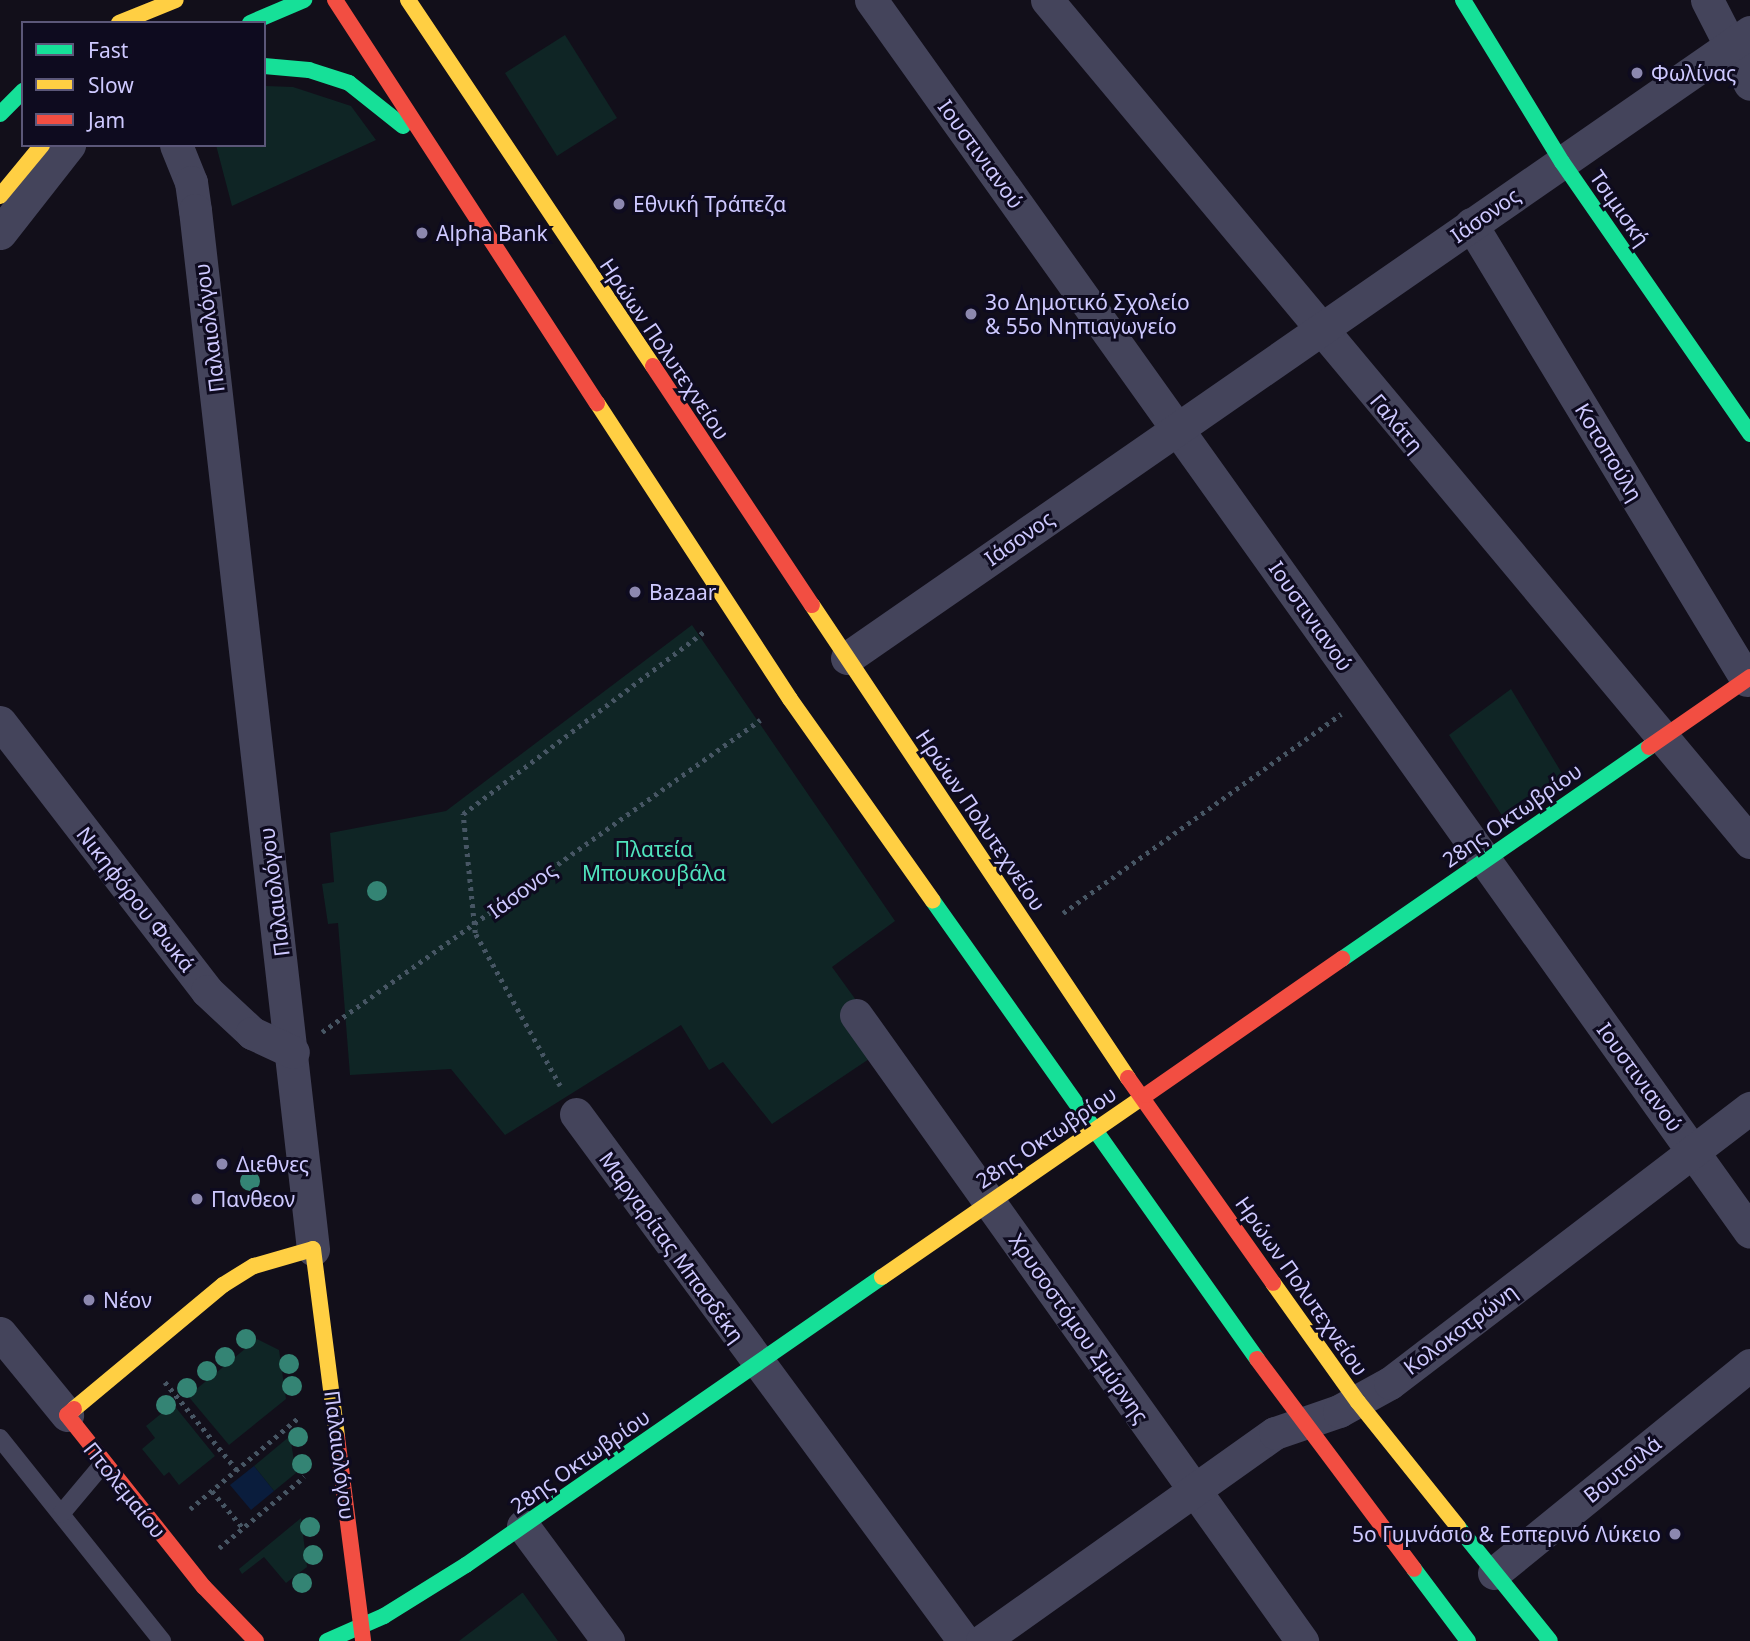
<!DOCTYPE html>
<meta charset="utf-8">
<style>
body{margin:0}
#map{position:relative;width:1750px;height:1641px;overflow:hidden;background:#120f1a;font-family:"Noto Sans",sans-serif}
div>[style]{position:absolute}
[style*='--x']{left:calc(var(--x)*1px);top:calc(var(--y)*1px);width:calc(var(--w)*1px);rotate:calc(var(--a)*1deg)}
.green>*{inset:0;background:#0f2525}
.water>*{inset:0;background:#0a1d3d}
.path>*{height:4.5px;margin-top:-2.25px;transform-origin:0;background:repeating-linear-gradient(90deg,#475664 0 3.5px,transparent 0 8.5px)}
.lane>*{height:18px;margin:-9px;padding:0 9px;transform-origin:9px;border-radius:9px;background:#44445b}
.street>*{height:33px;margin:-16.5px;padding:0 16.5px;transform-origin:16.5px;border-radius:16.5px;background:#44445b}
.fast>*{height:16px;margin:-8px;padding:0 8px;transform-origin:8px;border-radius:8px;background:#16e098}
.slow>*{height:16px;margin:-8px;padding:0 8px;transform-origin:8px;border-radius:8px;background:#ffcf43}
.jam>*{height:16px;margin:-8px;padding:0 8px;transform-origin:8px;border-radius:8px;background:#f24e42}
.trees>*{width:20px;height:20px;margin:-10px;border-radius:50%;background:#348474}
.dots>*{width:19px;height:19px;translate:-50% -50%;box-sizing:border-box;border:4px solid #0e0b1f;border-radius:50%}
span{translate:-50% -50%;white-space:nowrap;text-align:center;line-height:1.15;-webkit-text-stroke:6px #0e0b1f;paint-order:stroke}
.poi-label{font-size:21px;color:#cec9ff}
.left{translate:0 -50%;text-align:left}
.right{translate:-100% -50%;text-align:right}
.street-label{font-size:21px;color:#cec9ff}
.park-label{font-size:21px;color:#50e4bd}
.legend{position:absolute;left:21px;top:21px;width:245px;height:126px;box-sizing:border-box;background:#0e0b1f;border:2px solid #5b5779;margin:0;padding:9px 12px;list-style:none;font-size:21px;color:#cec9ff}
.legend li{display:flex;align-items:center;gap:14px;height:35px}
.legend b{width:35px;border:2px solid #5b5779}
</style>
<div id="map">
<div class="green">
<i style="clip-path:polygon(565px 35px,617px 118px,557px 156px,505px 73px)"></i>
<i style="clip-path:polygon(266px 86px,293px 87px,351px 106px,376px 140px,232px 206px,216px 145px,264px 145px)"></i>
<i style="clip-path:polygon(692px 625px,895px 921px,832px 967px,861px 1007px,875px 1055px,772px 1124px,723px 1062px,709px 1070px,681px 1025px,505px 1135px,451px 1069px,350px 1075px,338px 923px,328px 924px,322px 884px,334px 882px,330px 833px,446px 811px)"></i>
<i style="clip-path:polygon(1511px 689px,1566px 780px,1507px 823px,1449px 735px)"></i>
<i style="clip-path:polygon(257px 1339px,279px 1350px,286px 1399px,229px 1445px,188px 1396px)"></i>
<i style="clip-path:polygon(173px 1404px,215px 1456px,179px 1485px,169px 1472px,164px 1476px,142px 1449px,155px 1438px,146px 1426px)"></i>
<i style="clip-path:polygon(290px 1436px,296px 1473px,274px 1491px,254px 1466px)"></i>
<i style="clip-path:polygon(301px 1518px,307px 1567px,286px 1583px,264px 1557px,242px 1574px,239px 1569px)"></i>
<i style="clip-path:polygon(523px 1593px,558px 1641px,459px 1641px,522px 1593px)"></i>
</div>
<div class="water">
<i style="clip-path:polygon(254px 1466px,274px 1491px,251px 1510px,230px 1485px)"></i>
</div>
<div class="path">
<i style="--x:1063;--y:913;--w:342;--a:-35.6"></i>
<i style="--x:322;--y:1032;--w:538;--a:-35.46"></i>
<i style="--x:560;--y:1086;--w:175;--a:-119.1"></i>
<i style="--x:475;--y:933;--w:120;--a:-95.8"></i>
<i style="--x:463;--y:814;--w:302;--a:-37.1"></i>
<i style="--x:165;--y:1382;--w:114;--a:50.7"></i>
<i style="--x:212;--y:1491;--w:48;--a:50"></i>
<i style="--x:190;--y:1509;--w:141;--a:-40.1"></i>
<i style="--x:219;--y:1548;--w:111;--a:-39.9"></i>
</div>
<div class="lane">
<i style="--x:0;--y:1438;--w:260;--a:51.4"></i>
<i style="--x:61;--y:1514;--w:65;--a:-50"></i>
</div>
<div class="street">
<i style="--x:871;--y:0;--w:1513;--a:54.49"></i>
<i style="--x:1047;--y:0;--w:1097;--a:50.14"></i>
<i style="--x:1707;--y:0;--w:94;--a:62.9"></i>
<i style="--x:176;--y:145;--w:40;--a:68"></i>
<i style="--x:191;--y:182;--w:28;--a:82"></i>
<i style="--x:195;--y:210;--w:1046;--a:83.52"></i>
<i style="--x:1471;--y:224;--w:533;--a:58.82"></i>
<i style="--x:0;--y:233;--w:112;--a:-51.9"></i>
<i style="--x:847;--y:658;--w:1099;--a:-34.73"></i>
<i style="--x:0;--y:722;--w:339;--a:52.4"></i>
<i style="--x:207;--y:991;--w:62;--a:43"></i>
<i style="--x:252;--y:1033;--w:45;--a:24.9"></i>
<i style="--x:856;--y:1015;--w:769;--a:54.53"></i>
<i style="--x:576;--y:1114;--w:654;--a:53.64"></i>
<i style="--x:0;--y:1333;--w:106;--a:50.7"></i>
<i style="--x:523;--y:1526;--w:143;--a:53.5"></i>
<i style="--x:1494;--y:1573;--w:330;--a:-39.1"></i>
<i style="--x:982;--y:1641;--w:359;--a:-35.4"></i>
<i style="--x:1275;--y:1433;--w:68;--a:-19"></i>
<i style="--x:1339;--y:1411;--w:58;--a:-28.8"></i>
<i style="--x:1390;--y:1383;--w:453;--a:-37.4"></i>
</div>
<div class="fast">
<i style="--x:1463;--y:0;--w:190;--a:58.6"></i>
<i style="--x:1562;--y:162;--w:331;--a:55.3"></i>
<i style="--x:250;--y:23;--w:59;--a:-23.1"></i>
<i style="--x:264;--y:66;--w:45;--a:5.1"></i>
<i style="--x:309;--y:70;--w:42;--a:18"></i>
<i style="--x:349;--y:83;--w:69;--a:38.5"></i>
<i style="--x:0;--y:114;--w:33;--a:-45"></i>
<i style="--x:933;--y:901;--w:561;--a:54.72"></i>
<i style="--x:1342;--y:959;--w:373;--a:-34.6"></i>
<i style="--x:1458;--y:1527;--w:146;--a:51.1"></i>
<i style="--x:1414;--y:1569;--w:90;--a:53.1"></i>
<i style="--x:327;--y:1641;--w:62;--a:-23.7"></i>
<i style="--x:384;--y:1616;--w:97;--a:-31.9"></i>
<i style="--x:466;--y:1565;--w:506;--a:-34.7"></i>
</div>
<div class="slow">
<i style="--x:408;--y:0;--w:440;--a:56.2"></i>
<i style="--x:119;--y:23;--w:61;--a:-22"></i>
<i style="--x:0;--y:196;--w:66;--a:-50.5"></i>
<i style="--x:597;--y:403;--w:353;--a:56.9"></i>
<i style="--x:790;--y:699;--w:247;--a:54.7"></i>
<i style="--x:812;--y:605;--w:569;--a:56.25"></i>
<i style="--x:882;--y:1277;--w:321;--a:-34.6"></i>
<i style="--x:1273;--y:1283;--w:146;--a:54.5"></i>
<i style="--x:1358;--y:1402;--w:160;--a:51.3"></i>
<i style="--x:74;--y:1409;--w:194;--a:-39.8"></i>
<i style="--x:223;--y:1285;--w:36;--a:-32"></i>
<i style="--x:254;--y:1266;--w:61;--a:-16.1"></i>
<i style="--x:313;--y:1249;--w:190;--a:82.7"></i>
</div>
<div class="jam">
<i style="--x:335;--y:0;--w:481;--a:57"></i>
<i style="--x:653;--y:366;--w:287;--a:56.4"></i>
<i style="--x:1649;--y:747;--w:123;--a:-34.7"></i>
<i style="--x:1128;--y:1078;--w:251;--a:54.7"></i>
<i style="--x:1146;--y:1095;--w:239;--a:-34.8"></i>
<i style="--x:1257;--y:1359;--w:262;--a:53.2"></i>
<i style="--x:74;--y:1409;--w:9;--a:139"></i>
<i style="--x:67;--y:1415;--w:220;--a:51.5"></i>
<i style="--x:204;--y:1587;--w:75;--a:46.1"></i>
<i style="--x:337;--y:1437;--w:206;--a:82.7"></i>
</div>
<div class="trees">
<i style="left:377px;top:891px"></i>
<i style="left:250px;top:1181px"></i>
<i style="left:246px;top:1339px"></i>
<i style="left:225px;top:1357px"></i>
<i style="left:289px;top:1364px"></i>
<i style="left:207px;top:1371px"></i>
<i style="left:292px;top:1386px"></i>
<i style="left:187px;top:1388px"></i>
<i style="left:166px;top:1405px"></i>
<i style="left:298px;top:1437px"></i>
<i style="left:302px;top:1464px"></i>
<i style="left:310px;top:1527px"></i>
<i style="left:313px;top:1555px"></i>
<i style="left:302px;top:1583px"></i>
</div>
<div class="dots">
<i style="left:1637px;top:73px;background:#8c88af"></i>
<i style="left:619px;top:204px;background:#8c88af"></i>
<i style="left:422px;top:233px;background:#8c88af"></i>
<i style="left:971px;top:314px;background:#8c88af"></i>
<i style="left:635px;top:592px;background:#8c88af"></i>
<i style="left:222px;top:1164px;background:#8c88af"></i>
<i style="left:197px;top:1199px;background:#8c88af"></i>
<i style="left:89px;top:1300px;background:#8c88af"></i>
<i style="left:1675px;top:1534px;background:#8c88af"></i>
</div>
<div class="poi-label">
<span class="left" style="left:1651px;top:73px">Φωλίνας</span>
<span class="left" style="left:633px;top:204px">Εθνική Τράπεζα</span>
<span class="left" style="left:436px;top:233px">Alpha Bank</span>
<span class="left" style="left:985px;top:314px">3ο Δημοτικό Σχολείο<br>&amp; 55ο Νηπιαγωγείο</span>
<span class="left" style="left:649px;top:592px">Bazaar</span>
<span class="left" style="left:236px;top:1164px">Διεθνες</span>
<span class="left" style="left:211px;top:1199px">Πανθεον</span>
<span class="left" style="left:103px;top:1300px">Νέον</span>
<span class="right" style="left:1661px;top:1534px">5ο Γυμνάσιο &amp; Εσπερινό Λύκειο</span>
</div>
<div class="street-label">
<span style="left:981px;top:154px;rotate:54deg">Ιουστινιανού</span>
<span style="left:1620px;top:208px;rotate:55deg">Τσιμισκή</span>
<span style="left:1485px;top:215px;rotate:-35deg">Ιάσονος</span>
<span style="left:209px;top:328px;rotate:-97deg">Παλαιολόγου</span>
<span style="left:665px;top:349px;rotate:56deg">Ηρώων Πολυτεχνείου</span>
<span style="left:1397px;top:423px;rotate:50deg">Γαλάτη</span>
<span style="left:1609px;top:452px;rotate:59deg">Κοτοπούλη</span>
<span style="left:1019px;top:538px;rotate:-35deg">Ιάσονος</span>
<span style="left:1311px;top:616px;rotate:55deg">Ιουστινιανού</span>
<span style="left:1512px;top:815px;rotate:-35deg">28ης Οκτωβρίου</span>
<span style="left:981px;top:820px;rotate:56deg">Ηρώων Πολυτεχνείου</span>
<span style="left:522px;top:890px;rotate:-36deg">Ιάσονος</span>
<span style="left:274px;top:892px;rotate:-97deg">Παλαιολόγου</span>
<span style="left:136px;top:899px;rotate:52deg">Νικηφόρου Φωκά</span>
<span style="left:1640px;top:1077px;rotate:54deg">Ιουστινιανού</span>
<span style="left:1046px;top:1137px;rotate:-34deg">28ης Οκτωβρίου</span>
<span style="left:672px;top:1247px;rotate:54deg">Μαργαρίτας Μπασδέκη</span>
<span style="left:1302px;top:1286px;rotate:55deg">Ηρώων Πολυτεχνείου</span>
<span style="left:1079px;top:1328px;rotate:55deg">Χρυσοστόμου Σμύρνης</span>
<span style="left:1460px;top:1329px;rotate:-37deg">Κολοκοτρώνη</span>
<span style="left:340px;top:1455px;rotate:83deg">Παλαιολόγου</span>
<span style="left:580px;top:1461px;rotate:-35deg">28ης Οκτωβρίου</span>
<span style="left:1622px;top:1469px;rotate:-39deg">Βουτσιλά</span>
<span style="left:125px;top:1490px;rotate:51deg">Πτολεμαίου</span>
</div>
<div class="park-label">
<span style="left:654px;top:861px">Πλατεία<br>Μπουκουβάλα</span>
</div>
<ul class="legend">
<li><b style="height:9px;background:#16e098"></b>Fast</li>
<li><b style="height:9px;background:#ffcf43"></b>Slow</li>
<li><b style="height:9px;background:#f24e42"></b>Jam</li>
</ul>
</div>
